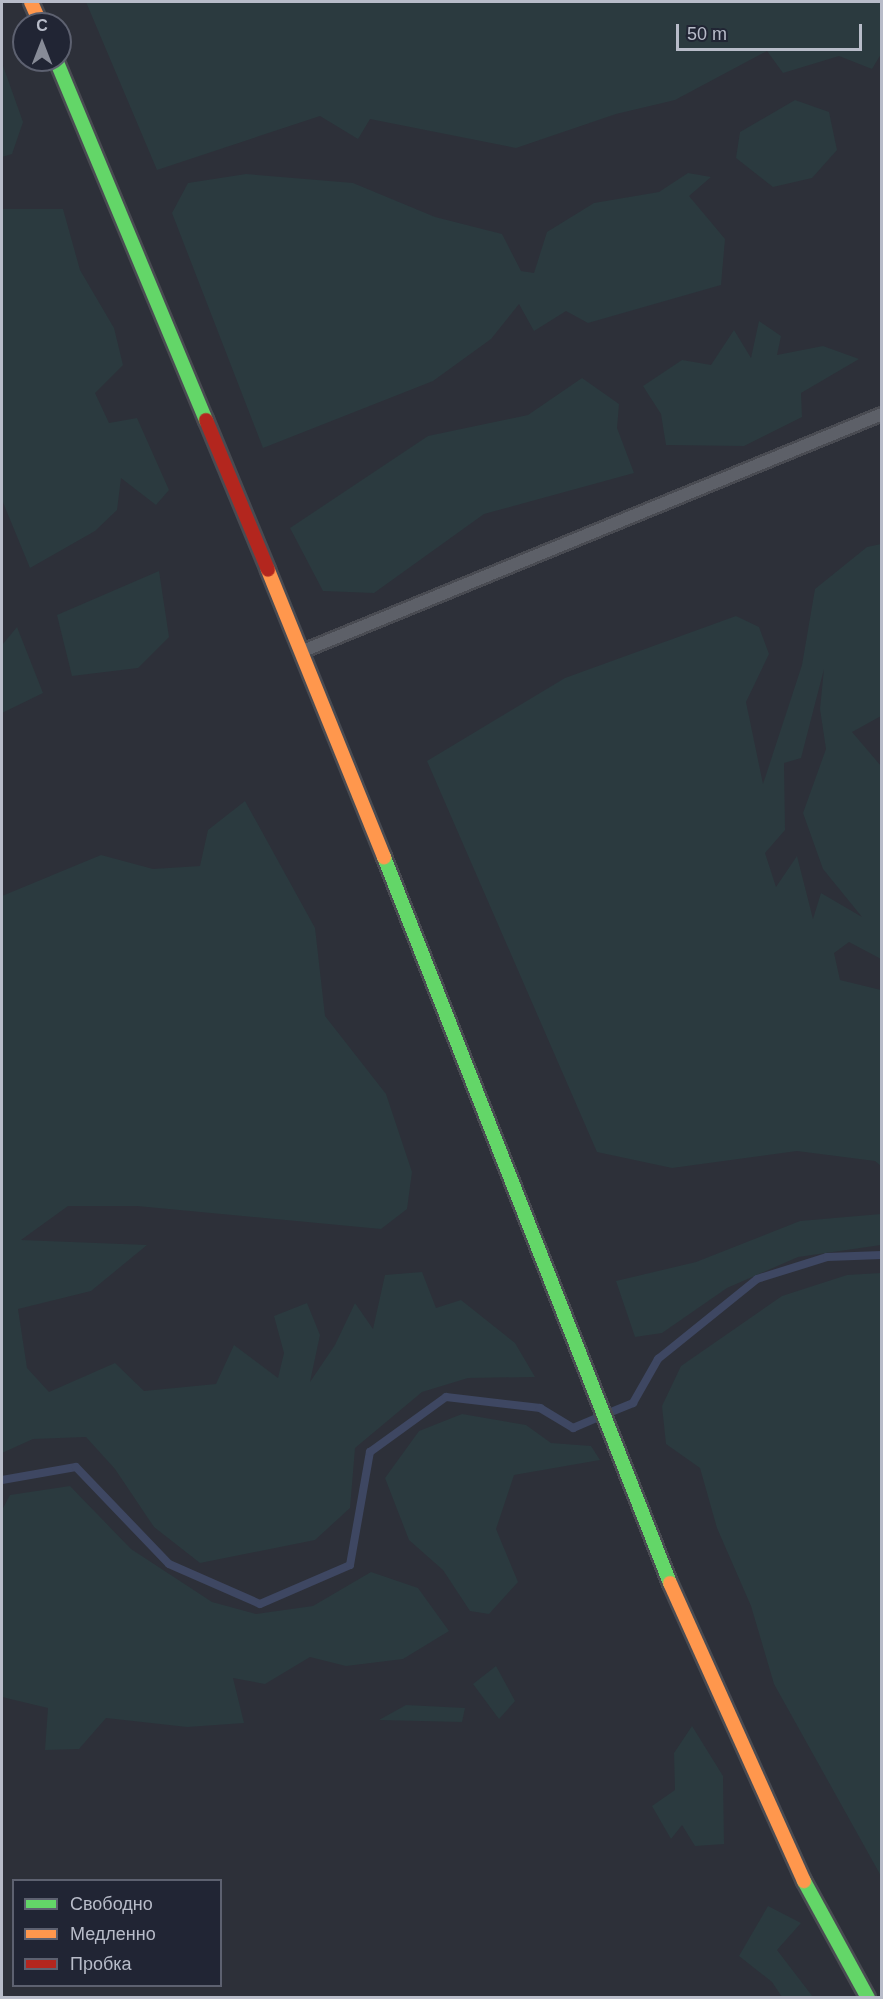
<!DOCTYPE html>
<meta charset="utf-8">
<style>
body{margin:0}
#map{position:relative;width:883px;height:1999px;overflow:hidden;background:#2d3039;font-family:Arial,sans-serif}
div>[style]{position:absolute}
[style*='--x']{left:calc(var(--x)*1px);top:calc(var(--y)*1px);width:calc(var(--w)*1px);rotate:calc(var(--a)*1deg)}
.green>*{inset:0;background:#2b3a3f}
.stream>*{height:8px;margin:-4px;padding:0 4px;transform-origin:4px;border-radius:4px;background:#3e4762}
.roads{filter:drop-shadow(2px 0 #494b52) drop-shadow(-2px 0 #494b52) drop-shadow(0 2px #494b52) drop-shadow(0 -2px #494b52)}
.lane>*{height:12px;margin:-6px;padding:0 6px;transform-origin:6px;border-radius:6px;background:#5d6068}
.fast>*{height:14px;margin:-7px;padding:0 7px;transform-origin:7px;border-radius:7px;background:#63d668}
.slow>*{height:14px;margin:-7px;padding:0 7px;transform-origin:7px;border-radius:7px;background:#ff974d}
.jam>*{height:14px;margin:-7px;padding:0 7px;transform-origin:7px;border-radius:7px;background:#b3261e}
span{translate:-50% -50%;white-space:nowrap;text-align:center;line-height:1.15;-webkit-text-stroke:6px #212534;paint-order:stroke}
.frame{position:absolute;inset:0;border:3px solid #b8bcc9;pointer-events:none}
.legend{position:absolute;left:12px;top:1879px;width:210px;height:108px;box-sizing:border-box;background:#212534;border:2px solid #5d6170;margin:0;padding:8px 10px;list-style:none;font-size:18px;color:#b8bcc9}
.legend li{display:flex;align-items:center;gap:12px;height:30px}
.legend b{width:30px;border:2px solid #5d6170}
.north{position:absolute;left:12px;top:12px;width:60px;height:60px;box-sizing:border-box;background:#212534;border:2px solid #5d6170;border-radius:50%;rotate:0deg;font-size:16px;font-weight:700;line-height:24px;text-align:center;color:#b8bcc9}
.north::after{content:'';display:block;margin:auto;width:21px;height:27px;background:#878b97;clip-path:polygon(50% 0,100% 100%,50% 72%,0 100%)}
.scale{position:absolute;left:676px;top:24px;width:186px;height:27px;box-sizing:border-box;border:3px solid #b8bcc9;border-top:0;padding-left:8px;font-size:18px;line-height:21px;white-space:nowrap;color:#b8bcc9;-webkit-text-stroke:4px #212534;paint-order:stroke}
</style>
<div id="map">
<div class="green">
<i style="clip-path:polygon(86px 2px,881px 2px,881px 54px,872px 69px,839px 56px,783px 73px,767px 51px,675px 100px,616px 114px,516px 148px,370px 119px,358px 139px,320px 116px,157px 170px)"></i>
<i style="clip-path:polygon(2px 63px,23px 122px,12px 154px,2px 157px)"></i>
<i style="clip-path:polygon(795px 100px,829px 112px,837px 150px,812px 178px,773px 187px,736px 158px,740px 132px)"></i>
<i style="clip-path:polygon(688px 173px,711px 177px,689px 196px,725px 239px,721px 285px,588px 323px,566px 311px,534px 331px,519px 304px,491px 339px,433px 381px,263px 448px,172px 213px,188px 183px,246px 174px,353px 183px,435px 217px,502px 234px,521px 271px,534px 273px,547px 232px,594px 203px,659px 192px)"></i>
<i style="clip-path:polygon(2px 209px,63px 209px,80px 270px,114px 328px,123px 365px,95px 393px,109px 423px,137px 418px,169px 490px,156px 505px,121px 478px,117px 510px,95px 531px,30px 568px,2px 500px)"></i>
<i style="clip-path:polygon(759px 321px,781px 336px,777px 355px,823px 346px,859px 359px,801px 393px,802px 417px,744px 446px,666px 445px,661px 414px,643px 386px,682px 360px,711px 365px,734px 330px,751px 358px)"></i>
<i style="clip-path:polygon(582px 378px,619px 404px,617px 428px,634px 473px,484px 514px,374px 593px,323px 591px,290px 528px,428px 436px,528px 415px)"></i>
<i style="clip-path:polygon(evenodd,881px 544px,881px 716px,852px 732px,881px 766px,881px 959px,849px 942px,834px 953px,840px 980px,881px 990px,881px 1166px,875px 1161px,797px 1151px,672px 1168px,597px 1152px,427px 761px,565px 678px,736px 616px,759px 627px,769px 654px,746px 702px,763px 784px,802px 665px,815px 589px,867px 547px,881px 544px,824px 669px,820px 709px,826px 749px,803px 813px,823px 869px,862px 917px,821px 893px,813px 919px,797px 856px,776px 887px,765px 853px,785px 830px,784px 763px,801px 758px,824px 669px)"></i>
<i style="clip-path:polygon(159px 571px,169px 637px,138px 668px,72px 676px,57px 615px)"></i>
<i style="clip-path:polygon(17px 627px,43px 693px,2px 713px,2px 645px)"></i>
<i style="clip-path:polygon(245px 801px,315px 928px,325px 1016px,386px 1094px,412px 1172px,407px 1209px,381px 1229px,137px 1206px,68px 1206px,21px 1240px,147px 1245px,91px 1291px,18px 1309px,27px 1368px,49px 1392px,115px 1363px,144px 1391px,216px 1384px,234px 1345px,278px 1378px,284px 1353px,274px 1316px,307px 1303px,320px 1335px,310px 1382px,335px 1345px,355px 1303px,373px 1329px,385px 1275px,422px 1272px,436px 1308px,461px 1300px,515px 1343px,535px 1377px,468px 1378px,422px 1392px,355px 1448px,350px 1508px,315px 1540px,200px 1563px,154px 1527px,115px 1469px,86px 1437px,33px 1439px,2px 1453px,2px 896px,101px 855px,153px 869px,200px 866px,208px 830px)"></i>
<i style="clip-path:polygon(881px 1214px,881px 1245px,798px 1257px,727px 1288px,662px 1333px,635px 1337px,616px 1281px,696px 1262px,800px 1221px)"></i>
<i style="clip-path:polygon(881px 1273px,882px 1273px,881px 1876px,774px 1684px,751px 1606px,717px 1528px,700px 1468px,666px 1444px,662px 1406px,681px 1366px,782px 1296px,847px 1275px)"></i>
<i style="clip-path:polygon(462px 1414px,526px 1425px,551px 1443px,591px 1446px,600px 1460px,514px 1475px,496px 1529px,518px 1582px,489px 1614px,470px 1611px,443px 1570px,409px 1540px,385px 1478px,419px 1431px)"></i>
<i style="clip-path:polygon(70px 1486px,131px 1549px,212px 1602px,256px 1614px,313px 1606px,371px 1572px,418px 1588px,449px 1631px,403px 1659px,346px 1666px,310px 1657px,265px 1684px,233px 1678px,244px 1723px,187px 1727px,106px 1718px,79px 1749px,45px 1750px,48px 1708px,2px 1697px,2px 1510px,10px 1495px)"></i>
<i style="clip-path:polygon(496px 1666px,515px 1701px,499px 1719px,473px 1684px)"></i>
<i style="clip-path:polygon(406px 1705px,465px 1708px,462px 1722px,379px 1720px)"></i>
<i style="clip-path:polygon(692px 1726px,723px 1776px,724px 1844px,695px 1846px,682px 1825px,671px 1839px,652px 1806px,675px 1790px,674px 1753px)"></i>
<i style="clip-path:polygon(768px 1906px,801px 1923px,777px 1950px,813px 1997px,782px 1997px,772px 1982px,739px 1956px)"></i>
</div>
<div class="stream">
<i style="--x:611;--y:1412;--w:24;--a:-22"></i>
<i style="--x:633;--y:1403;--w:51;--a:-60.4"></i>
<i style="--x:658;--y:1359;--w:127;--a:-38.9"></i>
<i style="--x:757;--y:1279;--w:73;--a:-17.4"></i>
<i style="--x:827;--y:1257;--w:55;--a:-2.1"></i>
<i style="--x:2;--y:1480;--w:75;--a:-10"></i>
<i style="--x:76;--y:1467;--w:134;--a:46.2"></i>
<i style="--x:169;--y:1564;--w:99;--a:23.7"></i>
<i style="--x:260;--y:1604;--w:98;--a:-23.4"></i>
<i style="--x:350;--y:1565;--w:115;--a:-80"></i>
<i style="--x:370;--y:1452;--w:94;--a:-35.9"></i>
<i style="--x:446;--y:1397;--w:95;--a:6.7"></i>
<i style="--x:540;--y:1408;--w:39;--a:31"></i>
<i style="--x:573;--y:1428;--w:26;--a:-23"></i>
</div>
<div class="roads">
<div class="lane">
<i style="--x:303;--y:651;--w:626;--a:-22.26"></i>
</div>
<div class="fast">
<i style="--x:56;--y:60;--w:390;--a:67.4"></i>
<i style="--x:384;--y:857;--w:780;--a:68.5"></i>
<i style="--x:804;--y:1881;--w:133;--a:61.3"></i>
</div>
<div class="slow">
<i style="--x:31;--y:2;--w:24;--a:66"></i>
<i style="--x:268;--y:570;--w:310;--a:68"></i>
<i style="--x:670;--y:1583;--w:327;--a:65.8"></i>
</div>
<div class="jam">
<i style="--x:206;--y:420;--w:162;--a:67.5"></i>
</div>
</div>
<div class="frame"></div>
<ul class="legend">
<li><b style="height:8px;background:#63d668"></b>Свободно</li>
<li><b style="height:8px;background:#ff974d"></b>Медленно</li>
<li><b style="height:8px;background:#b3261e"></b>Пробка</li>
</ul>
<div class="north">С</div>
<div class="scale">50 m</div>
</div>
